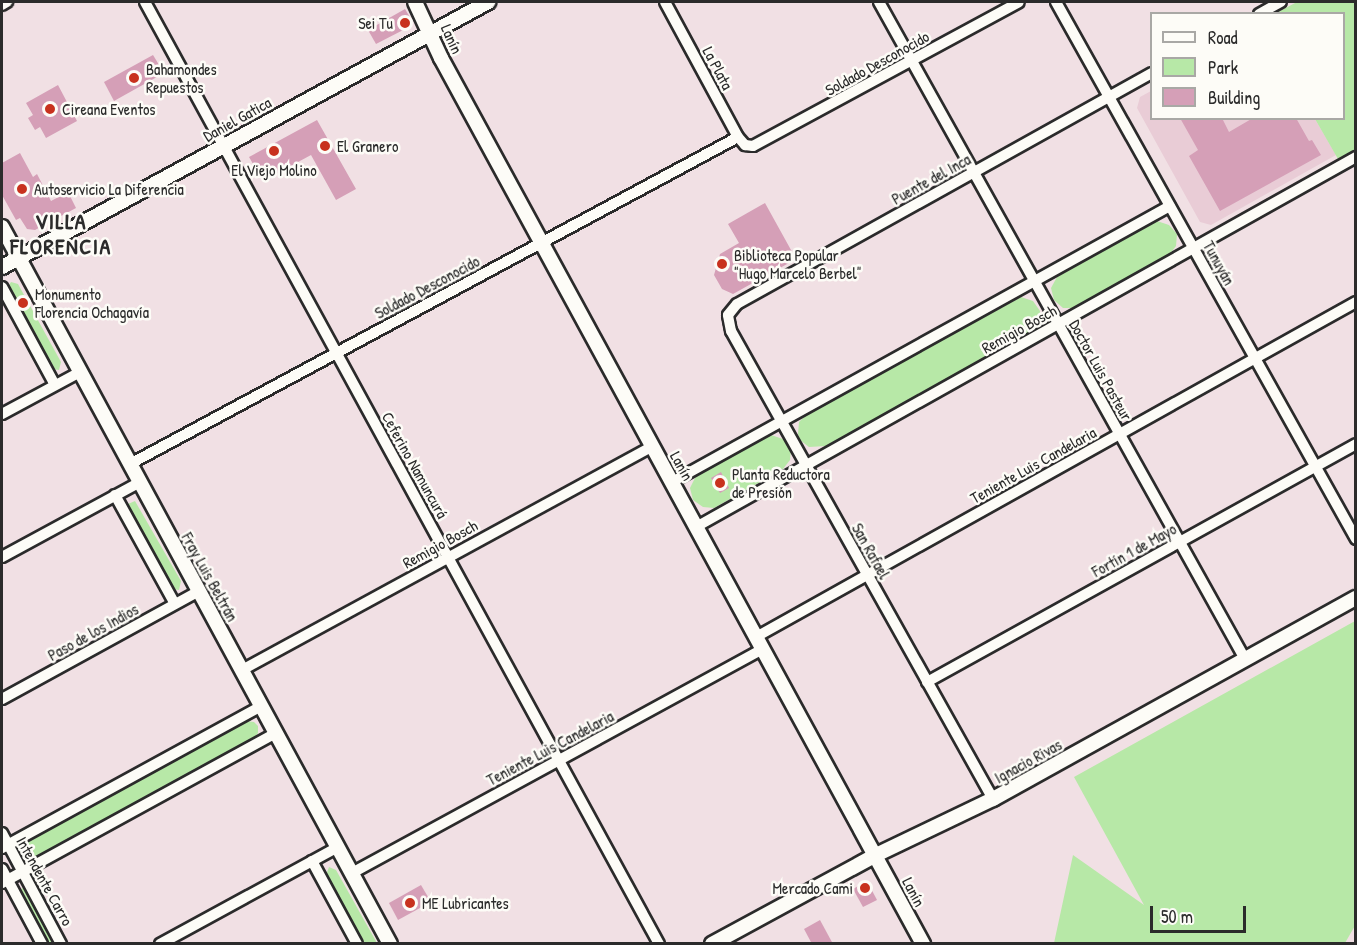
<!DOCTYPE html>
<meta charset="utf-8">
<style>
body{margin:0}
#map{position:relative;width:1357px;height:945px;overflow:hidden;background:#f1e0e4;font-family:"Patrick Hand",sans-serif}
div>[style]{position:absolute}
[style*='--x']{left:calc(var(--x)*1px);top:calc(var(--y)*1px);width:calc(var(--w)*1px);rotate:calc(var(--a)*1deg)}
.built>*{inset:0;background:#e9ccd6}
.green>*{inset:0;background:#b7e8a7}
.building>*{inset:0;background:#d59fb7}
.roads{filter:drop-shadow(2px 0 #2b2b2b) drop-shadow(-2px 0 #2b2b2b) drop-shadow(0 2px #2b2b2b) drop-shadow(0 -2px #2b2b2b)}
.street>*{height:10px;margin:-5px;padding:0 5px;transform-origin:5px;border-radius:5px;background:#fdfcf7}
.secondary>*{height:14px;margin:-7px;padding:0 7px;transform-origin:7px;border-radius:7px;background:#fdfcf7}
.dots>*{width:16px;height:16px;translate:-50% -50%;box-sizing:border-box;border:3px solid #fdfcf7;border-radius:50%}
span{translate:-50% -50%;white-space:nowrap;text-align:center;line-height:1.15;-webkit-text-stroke:5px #fdfcf7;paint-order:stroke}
.poi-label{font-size:16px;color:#2b2b2b}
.right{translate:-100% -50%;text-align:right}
.left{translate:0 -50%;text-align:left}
.street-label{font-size:16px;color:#2b2b2b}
.district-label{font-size:22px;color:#2b2b2b;font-weight:700;letter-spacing:1.5px}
.frame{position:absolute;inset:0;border:3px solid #2b2b2b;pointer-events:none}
.legend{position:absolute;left:1150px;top:12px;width:195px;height:108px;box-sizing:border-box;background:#fdfcf7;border:2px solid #a9a8a5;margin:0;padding:8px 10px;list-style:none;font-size:18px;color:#2b2b2b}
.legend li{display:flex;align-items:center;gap:12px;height:30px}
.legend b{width:30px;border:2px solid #a9a8a5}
.scale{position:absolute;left:1150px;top:906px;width:96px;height:27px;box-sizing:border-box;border:3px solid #2b2b2b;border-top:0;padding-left:8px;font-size:18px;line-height:21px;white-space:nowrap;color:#2b2b2b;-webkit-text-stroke:4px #fdfcf7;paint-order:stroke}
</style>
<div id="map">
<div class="built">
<i style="clip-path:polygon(1151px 91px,1152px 118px,1315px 119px,1336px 155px,1211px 225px,1200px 222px,1137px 108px,1140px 97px)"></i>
</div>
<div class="green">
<i style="clip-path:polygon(1297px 2px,1355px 2px,1355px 150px,1338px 159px,1315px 119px,1344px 118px,1344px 14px,1276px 13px)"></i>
<i style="clip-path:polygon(1157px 221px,1169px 225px,1177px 234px,1176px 246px,1169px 255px,1075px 308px,1063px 308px,1054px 300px,1051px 288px,1057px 277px)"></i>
<i style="clip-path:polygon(11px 282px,18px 284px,61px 362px,59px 370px,52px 369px,7px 288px)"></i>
<i style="clip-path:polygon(1021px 297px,1033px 301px,1040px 311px,1040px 322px,1033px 331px,826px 446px,809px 447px,800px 440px,798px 434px,799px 422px,808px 413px)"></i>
<i style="clip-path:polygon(771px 435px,783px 439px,791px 449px,790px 460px,783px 469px,714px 508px,703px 507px,693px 500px,690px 488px,696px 476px)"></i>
<i style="clip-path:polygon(135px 501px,181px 581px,179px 590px,172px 589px,128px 509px,128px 504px)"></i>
<i style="clip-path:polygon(1355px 621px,1356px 924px,1345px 943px,1054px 943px,1073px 855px,1144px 905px,1074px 777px)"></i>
<i style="clip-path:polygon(245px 721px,254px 722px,258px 726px,258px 733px,254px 738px,34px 858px,27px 859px,19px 854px,19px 848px,24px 841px)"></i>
<i style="clip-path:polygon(329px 867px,336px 870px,377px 943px,363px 943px,326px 875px)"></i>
<i style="clip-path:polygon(22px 888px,26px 889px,55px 943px,48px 943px,20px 893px)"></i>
</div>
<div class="building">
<i style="clip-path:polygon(405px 9px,411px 19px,409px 27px,376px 44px,368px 30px)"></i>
<i style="clip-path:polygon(153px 55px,164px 73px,114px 101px,104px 82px)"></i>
<i style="clip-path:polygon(58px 85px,77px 121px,46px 138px,40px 127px,35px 130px,28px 118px,33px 115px,26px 103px)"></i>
<i style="clip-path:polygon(1180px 118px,1222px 118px,1229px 132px,1253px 118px,1296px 118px,1309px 141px,1312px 140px,1321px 155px,1220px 211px,1189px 156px,1198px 150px)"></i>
<i style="clip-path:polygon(317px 120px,356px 189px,336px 200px,311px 155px,263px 181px,249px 157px)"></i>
<i style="clip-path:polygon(20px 153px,33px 177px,37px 174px,51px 201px,68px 192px,76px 208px,35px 230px,27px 229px,20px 218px,16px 220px,2px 195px,2px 163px)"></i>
<i style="clip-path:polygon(765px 203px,796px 259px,733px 294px,722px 289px,714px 275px,720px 254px,739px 243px,728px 224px)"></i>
<i style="clip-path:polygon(721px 472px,729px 488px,720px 493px,711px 478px)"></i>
<i style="clip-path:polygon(867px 881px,877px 900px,863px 907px,853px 889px)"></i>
<i style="clip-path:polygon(421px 885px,431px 902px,398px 920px,389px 903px)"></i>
<i style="clip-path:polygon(820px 920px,833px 944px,812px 944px,804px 929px)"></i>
</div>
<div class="roads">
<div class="street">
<i style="--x:145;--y:2;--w:1073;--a:61.38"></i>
<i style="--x:665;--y:2;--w:153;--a:61.6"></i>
<i style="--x:738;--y:137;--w:11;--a:49"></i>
<i style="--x:745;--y:145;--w:8;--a:7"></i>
<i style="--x:753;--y:146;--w:302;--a:-28.4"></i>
<i style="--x:879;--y:2;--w:752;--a:60.88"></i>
<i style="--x:1056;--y:2;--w:615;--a:60.81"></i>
<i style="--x:2;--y:5;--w:6;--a:-31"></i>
<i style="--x:1259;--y:14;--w:25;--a:-29"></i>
<i style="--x:2;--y:287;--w:111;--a:61.6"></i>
<i style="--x:2;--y:414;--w:89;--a:-28.3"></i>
<i style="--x:130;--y:464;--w:690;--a:-28.27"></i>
<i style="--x:672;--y:482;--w:569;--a:-29"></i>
<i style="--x:115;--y:495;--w:124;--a:61.2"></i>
<i style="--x:696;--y:527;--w:757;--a:-29.28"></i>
<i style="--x:2;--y:557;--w:157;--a:-28.5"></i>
<i style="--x:756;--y:637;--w:687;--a:-29.18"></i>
<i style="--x:242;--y:670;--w:467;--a:-28.6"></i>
<i style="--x:927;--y:682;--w:491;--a:-29"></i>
<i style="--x:2;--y:699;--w:225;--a:-28.7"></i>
<i style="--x:993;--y:799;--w:536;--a:-119.24"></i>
<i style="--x:731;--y:331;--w:16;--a:-101"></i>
<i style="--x:728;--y:315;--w:14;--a:-51"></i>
<i style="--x:737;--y:304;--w:475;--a:-29.1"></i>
<i style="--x:2;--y:833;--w:126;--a:62"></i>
<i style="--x:2;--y:848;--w:295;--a:-28.7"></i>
<i style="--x:312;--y:861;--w:94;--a:61.5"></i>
<i style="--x:2;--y:869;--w:85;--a:61.9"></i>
<i style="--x:352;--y:873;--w:468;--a:-28.6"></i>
<i style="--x:2;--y:883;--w:312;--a:-28.7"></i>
<i style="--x:160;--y:944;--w:203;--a:-28.6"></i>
</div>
<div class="secondary">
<i style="--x:415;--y:2;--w:62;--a:65.1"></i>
<i style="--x:441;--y:58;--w:1009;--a:61.45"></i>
<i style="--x:2;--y:227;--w:815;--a:61.58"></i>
<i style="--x:2;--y:267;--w:554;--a:-28.6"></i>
<i style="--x:712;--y:944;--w:187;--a:-28.5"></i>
<i style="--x:876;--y:855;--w:130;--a:-25.6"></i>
<i style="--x:993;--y:799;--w:415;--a:-29"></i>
</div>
</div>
<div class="dots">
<i style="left:405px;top:23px;background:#c8321e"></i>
<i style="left:134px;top:78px;background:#c8321e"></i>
<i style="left:50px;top:109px;background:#c8321e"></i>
<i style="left:325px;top:146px;background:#c8321e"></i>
<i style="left:274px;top:151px;background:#c8321e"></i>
<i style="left:22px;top:189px;background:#c8321e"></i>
<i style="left:722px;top:264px;background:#c8321e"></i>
<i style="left:23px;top:303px;background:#c8321e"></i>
<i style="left:720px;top:483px;background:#c8321e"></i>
<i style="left:865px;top:888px;background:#c8321e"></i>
<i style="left:410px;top:903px;background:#c8321e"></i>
</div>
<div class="poi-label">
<span class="right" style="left:393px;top:23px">Sei Tu</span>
<span class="left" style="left:146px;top:78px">Bahamondes<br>Repuestos</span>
<span class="left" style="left:62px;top:109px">Cireana Eventos</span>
<span class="left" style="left:337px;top:146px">El Granero</span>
<span style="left:274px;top:170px">El Viejo Molino</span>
<span class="left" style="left:34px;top:189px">Autoservicio La Diferencia</span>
<span class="left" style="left:734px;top:264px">Biblioteca Popular<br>"Hugo Marcelo Berbel"</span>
<span class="left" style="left:35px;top:303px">Monumento<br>Florencia Ochagavía</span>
<span class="left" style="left:732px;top:483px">Planta Reductora<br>de Presión</span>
<span class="right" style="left:853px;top:888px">Mercado Cami</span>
<span class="left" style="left:422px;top:903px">ME Lubricantes</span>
</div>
<div class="street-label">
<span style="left:452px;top:39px;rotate:66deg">Lanín</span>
<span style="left:877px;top:63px;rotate:-29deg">Soldado Desconocido</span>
<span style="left:718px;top:68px;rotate:62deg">La Plata</span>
<span style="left:237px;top:119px;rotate:-29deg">Daniel Gatica</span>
<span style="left:931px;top:179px;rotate:-29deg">Puente del Inca</span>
<span style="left:1219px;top:263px;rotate:61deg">Tunuyán</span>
<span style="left:427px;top:287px;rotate:-28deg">Soldado Desconocido</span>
<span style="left:1019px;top:329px;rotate:-29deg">Remigio Bosch</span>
<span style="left:1101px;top:370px;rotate:61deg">Doctor Luis Pasteur</span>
<span style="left:415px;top:465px;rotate:61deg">Ceferino Namuncurá</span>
<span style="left:1033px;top:465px;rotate:-29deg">Teniente Luis Candelaria</span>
<span style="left:682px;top:466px;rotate:61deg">Lanín</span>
<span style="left:440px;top:544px;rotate:-29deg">Remigio Bosch</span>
<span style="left:1134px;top:550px;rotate:-29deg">Fortín 1 de Mayo</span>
<span style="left:871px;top:551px;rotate:61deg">San Rafael</span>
<span style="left:210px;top:577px;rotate:61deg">Fray Luis Beltrán</span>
<span style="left:93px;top:632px;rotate:-29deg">Paso de los Indios</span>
<span style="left:550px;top:748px;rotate:-28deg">Teniente Luis Candelaria</span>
<span style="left:1028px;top:761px;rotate:-29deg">Ignacio Rivas</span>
<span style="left:45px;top:881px;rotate:61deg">Intendente Carro</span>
<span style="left:914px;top:892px;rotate:62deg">Lanín</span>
</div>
<div class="district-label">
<span style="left:61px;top:234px">VILLA<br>FLORENCIA</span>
</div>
<div class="frame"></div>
<ul class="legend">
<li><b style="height:8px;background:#fdfcf7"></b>Road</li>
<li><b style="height:16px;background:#b7e8a7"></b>Park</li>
<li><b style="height:16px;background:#d59fb7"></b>Building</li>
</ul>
<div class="scale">50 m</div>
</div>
